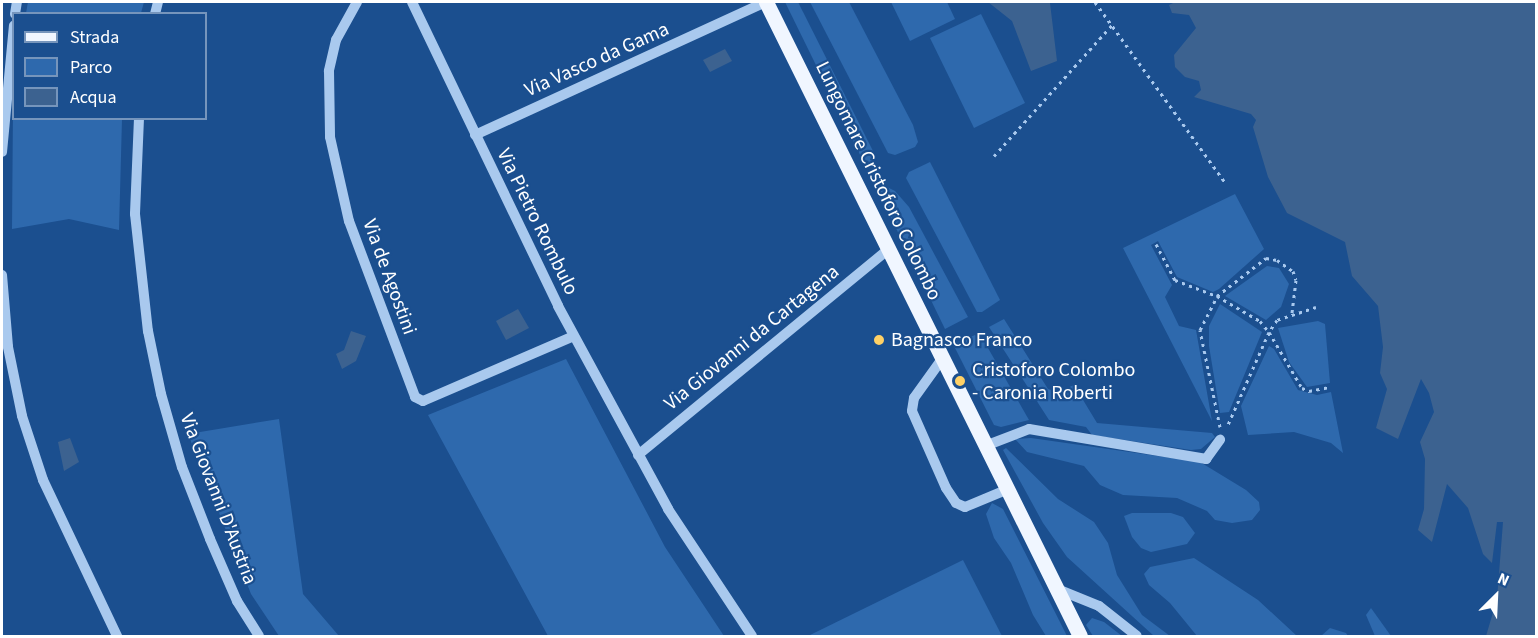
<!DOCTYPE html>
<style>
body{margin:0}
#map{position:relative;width:1538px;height:638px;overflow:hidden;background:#1b4f8f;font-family:"Source Sans 3",sans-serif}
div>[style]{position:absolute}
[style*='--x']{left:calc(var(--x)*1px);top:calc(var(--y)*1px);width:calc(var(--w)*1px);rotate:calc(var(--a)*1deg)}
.green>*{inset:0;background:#2e69ad}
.water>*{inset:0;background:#3c6290}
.path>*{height:3px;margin-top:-1.5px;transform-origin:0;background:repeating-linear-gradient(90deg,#a9c9ee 0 3px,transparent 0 7.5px)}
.minor>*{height:10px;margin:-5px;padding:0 5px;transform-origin:5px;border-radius:5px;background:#a9c9ee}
.major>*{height:15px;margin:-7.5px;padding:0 7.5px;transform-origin:7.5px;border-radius:7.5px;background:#f0f6ff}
.dots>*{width:16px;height:16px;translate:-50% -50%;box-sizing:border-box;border:3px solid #1b4f8f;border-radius:50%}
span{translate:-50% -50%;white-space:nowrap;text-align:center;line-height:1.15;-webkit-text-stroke:4.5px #1b4f8f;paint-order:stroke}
.street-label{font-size:20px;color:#fff}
.poi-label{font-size:20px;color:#fff}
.left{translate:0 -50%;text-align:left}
.frame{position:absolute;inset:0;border:3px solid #fff;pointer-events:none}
.legend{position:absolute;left:12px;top:12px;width:195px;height:108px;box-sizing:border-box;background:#1b4f8f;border:2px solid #7695bc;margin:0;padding:8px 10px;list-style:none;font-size:18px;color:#fff}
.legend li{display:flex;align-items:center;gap:12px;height:30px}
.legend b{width:30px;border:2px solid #7695bc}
.north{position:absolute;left:1466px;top:566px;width:60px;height:60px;-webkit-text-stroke:4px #1b4f8f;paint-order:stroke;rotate:24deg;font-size:16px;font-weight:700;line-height:24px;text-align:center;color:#fff}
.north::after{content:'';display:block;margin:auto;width:21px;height:27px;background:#fff;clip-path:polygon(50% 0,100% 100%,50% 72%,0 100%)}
</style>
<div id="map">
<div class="green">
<i style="clip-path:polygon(28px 2px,144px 2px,141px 13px,26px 13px)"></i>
<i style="clip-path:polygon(785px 2px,798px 2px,873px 151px,876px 158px,867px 169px)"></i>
<i style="clip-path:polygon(810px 2px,849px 2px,913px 125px,918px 142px,915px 147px,895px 155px,888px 153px)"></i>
<i style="clip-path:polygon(891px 2px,947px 2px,955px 19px,910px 41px)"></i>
<i style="clip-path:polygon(981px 14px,1025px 103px,974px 128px,930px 38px)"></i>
<i style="clip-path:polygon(13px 106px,14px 118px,122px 119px,119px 230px,69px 219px,12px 229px)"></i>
<i style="clip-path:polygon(930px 162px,1000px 300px,982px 312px,977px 312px,906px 178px,909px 172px)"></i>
<i style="clip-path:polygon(881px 184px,895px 191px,909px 207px,968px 317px,945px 329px,875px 185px)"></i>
<i style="clip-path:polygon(1235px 194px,1264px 249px,1219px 289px,1213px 292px,1177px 277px,1158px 241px,1151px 245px,1172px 285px,1165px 297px,1179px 326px,1196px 330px,1212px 421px,1123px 248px)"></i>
<i style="clip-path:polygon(1267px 266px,1279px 268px,1289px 284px,1281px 307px,1266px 320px,1225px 296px)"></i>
<i style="clip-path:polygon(1220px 304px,1262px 332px,1229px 412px,1220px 413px,1209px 346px,1209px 326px)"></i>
<i style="clip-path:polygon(1004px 319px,1048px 389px,1058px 392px,1074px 385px,1097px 423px,1212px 433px,1215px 437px,1201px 449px,1191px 450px,1092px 435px,1086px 427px,1049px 420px,989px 327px)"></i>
<i style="clip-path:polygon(1318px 321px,1325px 324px,1330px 383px,1307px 387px,1289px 362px,1278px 328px)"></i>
<i style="clip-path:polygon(975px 335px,984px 341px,1029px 420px,1001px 427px,994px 425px,953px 344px)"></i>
<i style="clip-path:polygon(1269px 346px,1274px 349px,1298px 390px,1317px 395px,1331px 392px,1343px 453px,1331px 443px,1294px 432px,1248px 435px,1241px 406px)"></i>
<i style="clip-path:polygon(566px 359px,665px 547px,724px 636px,548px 636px,428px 415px)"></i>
<i style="clip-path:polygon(279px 419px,303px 594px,339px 636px,279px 636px,251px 594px,188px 434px)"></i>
<i style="clip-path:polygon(1031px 438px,1200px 462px,1246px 490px,1259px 502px,1260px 510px,1252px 520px,1232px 523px,1215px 520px,1207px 511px,1177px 498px,1123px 495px,1100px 485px,1084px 466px,1027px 452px,1015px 439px)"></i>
<i style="clip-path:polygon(1006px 448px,1058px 499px,1094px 522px,1108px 543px,1117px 575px,1142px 615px,1170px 636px,1154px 636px,1067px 557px,1043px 523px,1003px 450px)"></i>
<i style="clip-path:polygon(992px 503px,1003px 509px,1067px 636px,1046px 636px,1033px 615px,1011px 563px,994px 538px,986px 514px)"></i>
<i style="clip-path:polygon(1132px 513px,1171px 513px,1183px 517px,1195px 533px,1187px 544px,1151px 552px,1141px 548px,1132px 537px,1124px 516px)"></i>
<i style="clip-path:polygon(1194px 558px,1258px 600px,1297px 636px,1197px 636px,1170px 603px,1149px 585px,1144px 574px,1150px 567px)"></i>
<i style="clip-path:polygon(963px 560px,1002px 636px,808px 636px)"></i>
<i style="clip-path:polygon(1371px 608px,1391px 636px,1375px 636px,1366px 615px)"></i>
<i style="clip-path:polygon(1092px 618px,1104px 622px,1122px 636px,1093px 636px,1086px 625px)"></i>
<i style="clip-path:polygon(1330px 628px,1346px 633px,1348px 636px,1321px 636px)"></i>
</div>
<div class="water">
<i style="clip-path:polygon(988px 2px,1050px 3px,1057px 61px,1031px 71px,1012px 21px)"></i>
<i style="clip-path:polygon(1175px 2px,1536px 2px,1536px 636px,1486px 636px,1497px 599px,1503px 522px,1497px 522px,1492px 563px,1483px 554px,1468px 508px,1447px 484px,1432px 542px,1418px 530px,1424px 509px,1425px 459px,1420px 442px,1434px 412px,1429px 393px,1421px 379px,1398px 439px,1376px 428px,1387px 389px,1380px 373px,1383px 347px,1378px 306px,1352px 276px,1345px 242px,1287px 213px,1268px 177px,1253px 127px,1256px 120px,1251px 114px,1194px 97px,1201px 90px,1199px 81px,1185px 77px,1175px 67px,1174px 55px,1196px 28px,1189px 15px,1172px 13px,1169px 5px)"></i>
<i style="clip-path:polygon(725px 49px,732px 61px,710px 72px,703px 60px)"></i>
<i style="clip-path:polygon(518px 309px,529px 328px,506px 340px,496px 321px)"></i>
<i style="clip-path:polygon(351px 331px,366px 336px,356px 361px,342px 369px,336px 354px,344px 350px)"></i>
<i style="clip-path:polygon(70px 438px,79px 462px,64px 471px,58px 442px)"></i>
</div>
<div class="path">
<i style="--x:1095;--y:2;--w:222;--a:54.2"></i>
<i style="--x:994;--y:156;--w:176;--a:-48"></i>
<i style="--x:1156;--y:244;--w:41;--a:62.2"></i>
<i style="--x:1175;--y:280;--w:45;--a:20.9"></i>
<i style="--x:1217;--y:296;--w:50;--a:30.2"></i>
<i style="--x:1260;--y:321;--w:14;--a:51"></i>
<i style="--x:1269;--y:332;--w:104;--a:113.9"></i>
<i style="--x:1316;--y:307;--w:41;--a:161.6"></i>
<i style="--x:1277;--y:320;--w:14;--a:124"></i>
<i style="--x:1269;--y:332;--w:65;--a:59.5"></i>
<i style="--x:1302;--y:388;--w:8;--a:23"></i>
<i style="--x:1309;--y:391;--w:21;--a:-11"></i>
<i style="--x:1220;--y:427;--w:99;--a:-101.7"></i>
<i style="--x:1200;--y:330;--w:38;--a:-63"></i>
<i style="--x:1217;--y:296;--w:62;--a:-37.8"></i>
<i style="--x:1266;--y:258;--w:11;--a:10"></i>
<i style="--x:1277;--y:260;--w:19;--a:35"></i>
<i style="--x:1293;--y:271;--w:9;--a:72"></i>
<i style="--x:1296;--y:280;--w:33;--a:97"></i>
</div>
<div class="minor">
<i style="--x:357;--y:2;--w:43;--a:118.9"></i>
<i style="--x:336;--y:40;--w:32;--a:103"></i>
<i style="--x:329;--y:71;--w:66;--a:89.1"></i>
<i style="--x:330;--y:137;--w:86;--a:77.3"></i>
<i style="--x:349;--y:221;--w:188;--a:69.4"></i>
<i style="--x:415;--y:397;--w:9;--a:27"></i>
<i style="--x:423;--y:401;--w:164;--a:-23.3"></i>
<i style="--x:412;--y:2;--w:337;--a:64.3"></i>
<i style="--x:558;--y:306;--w:231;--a:61.5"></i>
<i style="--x:668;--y:509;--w:152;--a:56.5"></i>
<i style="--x:15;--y:14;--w:12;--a:-81"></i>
<i style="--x:155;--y:14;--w:12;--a:-76"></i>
<i style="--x:139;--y:118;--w:96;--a:92.4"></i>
<i style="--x:135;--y:214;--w:118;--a:83.7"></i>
<i style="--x:148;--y:331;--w:64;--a:78.3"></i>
<i style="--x:161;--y:394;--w:76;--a:74"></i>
<i style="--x:182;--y:467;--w:77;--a:68.7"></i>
<i style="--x:210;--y:539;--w:68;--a:66.5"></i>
<i style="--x:237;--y:601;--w:41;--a:57.8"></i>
<i style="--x:475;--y:135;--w:320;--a:-24.6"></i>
<i style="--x:2;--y:152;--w:127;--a:-84.6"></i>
<i style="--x:2;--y:275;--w:72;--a:85.2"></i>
<i style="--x:8;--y:347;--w:70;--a:78.5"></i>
<i style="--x:22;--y:416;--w:67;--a:71.8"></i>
<i style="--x:43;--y:480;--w:173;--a:64.6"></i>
<i style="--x:942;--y:359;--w:48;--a:125.7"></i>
<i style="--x:914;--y:398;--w:13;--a:99"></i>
<i style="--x:912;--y:411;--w:84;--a:66.2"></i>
<i style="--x:946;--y:488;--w:18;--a:56"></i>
<i style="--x:956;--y:503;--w:10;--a:24"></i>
<i style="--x:965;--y:507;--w:44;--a:-22.5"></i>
<i style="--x:985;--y:446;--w:47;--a:-21.1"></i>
<i style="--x:1029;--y:429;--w:180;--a:9.6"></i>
<i style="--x:1206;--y:459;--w:24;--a:-54"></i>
<i style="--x:638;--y:455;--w:325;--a:-39.4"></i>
<i style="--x:1057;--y:589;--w:45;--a:22"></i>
<i style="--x:1099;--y:606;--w:48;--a:38.3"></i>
</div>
<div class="major">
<i style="--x:766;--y:2;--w:707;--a:63.65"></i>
</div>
<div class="dots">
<i style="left:879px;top:340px;background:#ffd166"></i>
<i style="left:960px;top:381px;background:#ffd166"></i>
</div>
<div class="street-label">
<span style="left:597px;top:60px;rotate:-24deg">Via Vasco da Gama</span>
<span style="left:878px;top:181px;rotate:64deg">Lungomare Cristoforo Colombo</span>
<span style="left:537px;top:222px;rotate:64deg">Via Pietro Rombulo</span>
<span style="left:389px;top:277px;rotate:70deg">Via de Agostini</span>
<span style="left:752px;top:338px;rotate:-39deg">Via Giovanni da Cartagena</span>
<span style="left:218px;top:499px;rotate:69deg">Via Giovanni D'Austria</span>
</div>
<div class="poi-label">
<span class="left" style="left:891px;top:340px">Bagnasco Franco</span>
<span class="left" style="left:972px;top:382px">Cristoforo Colombo<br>- Caronia Roberti</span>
</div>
<div class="frame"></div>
<ul class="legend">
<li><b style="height:8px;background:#f0f6ff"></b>Strada</li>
<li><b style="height:16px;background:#2e69ad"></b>Parco</li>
<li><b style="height:16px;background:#3c6290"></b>Acqua</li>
</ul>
<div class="north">N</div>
</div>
